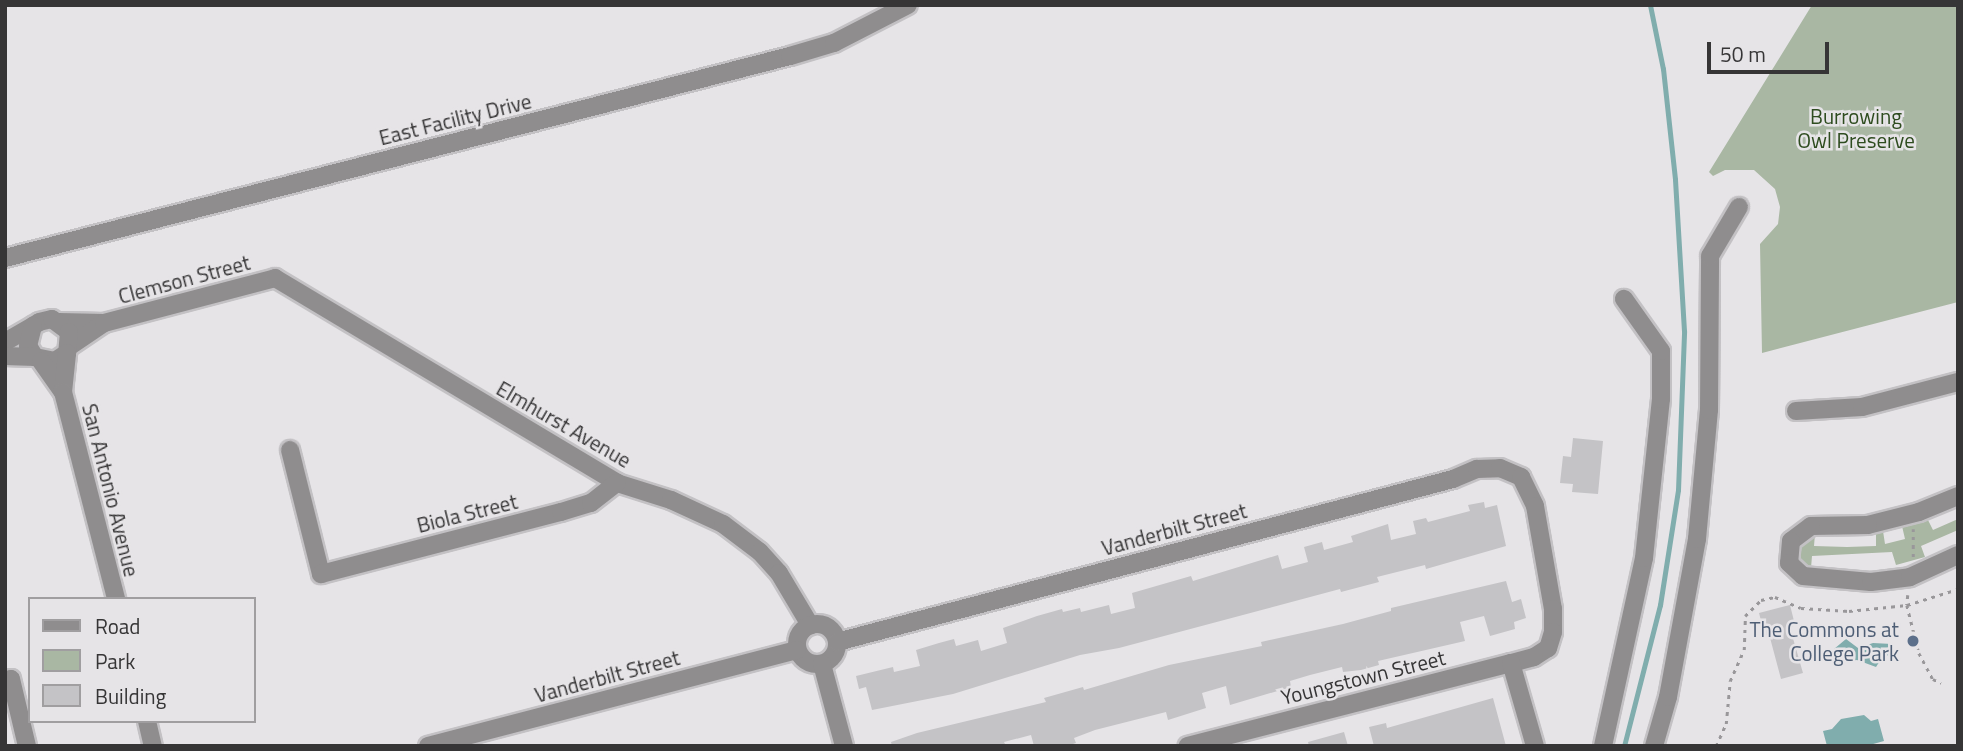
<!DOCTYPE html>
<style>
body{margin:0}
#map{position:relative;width:1963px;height:751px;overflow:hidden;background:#e6e4e7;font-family:"Titillium Web",sans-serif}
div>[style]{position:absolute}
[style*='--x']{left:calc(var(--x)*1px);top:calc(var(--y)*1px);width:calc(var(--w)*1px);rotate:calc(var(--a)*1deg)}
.green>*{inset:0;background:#a9b7a3}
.water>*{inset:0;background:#80adad}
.stream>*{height:5px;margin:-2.5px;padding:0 2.5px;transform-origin:2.5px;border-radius:2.5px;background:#80adad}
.building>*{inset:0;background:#c4c3c6}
.path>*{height:2.5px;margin-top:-1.25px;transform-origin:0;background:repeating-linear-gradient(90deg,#99979a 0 3.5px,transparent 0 8.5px)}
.roads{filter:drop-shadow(2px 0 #c3c1c4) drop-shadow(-2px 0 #c3c1c4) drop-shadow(0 2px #c3c1c4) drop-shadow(0 -2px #c3c1c4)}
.minor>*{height:18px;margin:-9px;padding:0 9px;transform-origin:9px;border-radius:9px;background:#8f8d8e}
.minor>.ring{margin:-9px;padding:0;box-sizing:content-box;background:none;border:18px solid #8f8d8e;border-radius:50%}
.dots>*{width:19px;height:19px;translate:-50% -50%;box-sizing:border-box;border:4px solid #e6e4e7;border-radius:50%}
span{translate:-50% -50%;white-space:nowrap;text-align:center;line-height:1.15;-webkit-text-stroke:5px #e6e4e7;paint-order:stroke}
.park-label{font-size:21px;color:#2e4c1f}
.street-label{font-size:21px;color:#363536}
.service-label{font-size:21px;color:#4e5e75}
.right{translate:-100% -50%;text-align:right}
.frame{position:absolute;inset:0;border:7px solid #363536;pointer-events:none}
.legend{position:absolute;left:28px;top:597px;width:228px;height:126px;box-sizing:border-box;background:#e6e4e7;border:2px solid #a09ea0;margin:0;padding:9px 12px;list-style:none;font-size:21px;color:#363536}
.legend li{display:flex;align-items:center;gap:14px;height:35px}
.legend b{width:35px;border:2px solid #a09ea0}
.scale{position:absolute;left:1707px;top:42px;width:122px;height:32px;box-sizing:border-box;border:4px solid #363536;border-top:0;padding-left:9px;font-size:21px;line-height:24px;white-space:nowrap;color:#363536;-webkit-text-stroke:5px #e6e4e7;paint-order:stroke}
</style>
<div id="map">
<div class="green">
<i style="clip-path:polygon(1812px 5px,1958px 5px,1958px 302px,1762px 353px,1760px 244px,1778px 224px,1780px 207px,1775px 189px,1754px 170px,1725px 170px,1713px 176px,1709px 172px)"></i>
<i style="clip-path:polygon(1927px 518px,1933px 530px,1958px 519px,1958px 530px,1921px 546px,1925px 557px,1896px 565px,1892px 552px,1812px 556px,1811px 568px,1806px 568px,1799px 563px,1796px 551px,1804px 535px,1815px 534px,1814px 546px,1847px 547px,1876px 546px,1876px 531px,1883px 531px,1885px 544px,1905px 539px,1902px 526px)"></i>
</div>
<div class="water">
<i style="clip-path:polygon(1846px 639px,1858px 648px,1873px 643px,1892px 644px,1891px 655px,1883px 656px,1876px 667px,1857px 660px,1841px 662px,1836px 658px,1834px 649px)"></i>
<i style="clip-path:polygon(1864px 715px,1871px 721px,1878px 719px,1884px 741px,1866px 746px,1827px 746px,1823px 731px,1832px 729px,1841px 719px)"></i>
</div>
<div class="stream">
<i style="--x:1624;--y:746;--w:146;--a:-75.7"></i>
<i style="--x:1660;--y:605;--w:116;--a:-81.1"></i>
<i style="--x:1678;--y:490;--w:159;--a:-87.8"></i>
<i style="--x:1684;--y:331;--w:152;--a:-93.4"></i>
<i style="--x:1675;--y:179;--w:111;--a:-96.2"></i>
<i style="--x:1663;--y:69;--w:65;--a:-101.5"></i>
</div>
<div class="building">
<i style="clip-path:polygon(1573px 438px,1603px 441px,1598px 494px,1572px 492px,1573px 484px,1560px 483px,1563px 456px,1571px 457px)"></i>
<i style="clip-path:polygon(1484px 502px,1485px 508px,1497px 505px,1506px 546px,1426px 569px,1425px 565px,1377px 577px,1379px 582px,1341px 592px,1340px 589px,1119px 648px,1080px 655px,953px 694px,872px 710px,866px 687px,859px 689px,856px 676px,893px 667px,894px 672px,920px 666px,916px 650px,939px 643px,954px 639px,956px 646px,978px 640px,981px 651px,1007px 643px,1003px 628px,1037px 616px,1062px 609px,1063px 612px,1080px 608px,1081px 612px,1109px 605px,1111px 614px,1135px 608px,1132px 593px,1191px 576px,1193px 581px,1278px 555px,1282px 569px,1308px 562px,1304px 547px,1322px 542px,1324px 550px,1353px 542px,1351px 536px,1388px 524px,1391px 540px,1416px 534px,1413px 521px,1426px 518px,1428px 522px,1470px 511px,1468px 505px)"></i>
<i style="clip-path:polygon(1506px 581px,1512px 602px,1521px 599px,1526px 618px,1514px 622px,1515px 629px,1490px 636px,1484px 616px,1460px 622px,1465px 641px,1378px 661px,1379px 665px,1361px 670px,1343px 672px,1342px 667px,1310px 675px,1290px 681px,1291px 687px,1230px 705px,1226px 686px,1202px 693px,1206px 708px,1168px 720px,1166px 712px,1095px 730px,1074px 738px,1076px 743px,1067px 746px,1034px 746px,1031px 735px,1004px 742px,1006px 746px,892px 746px,891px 742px,917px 733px,1046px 702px,1044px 698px,1083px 687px,1084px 690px,1169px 665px,1262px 646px,1261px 642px,1343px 624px,1391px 611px,1391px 608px)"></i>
<i style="clip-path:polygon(1790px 605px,1795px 625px,1790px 628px,1803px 673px,1781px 679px,1769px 634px,1765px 636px,1759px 613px)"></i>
<i style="clip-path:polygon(1493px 698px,1506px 746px,1374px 746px,1369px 727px,1386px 723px,1387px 728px)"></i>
<i style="clip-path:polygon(1344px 732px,1348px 746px,1309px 746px,1308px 742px)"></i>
</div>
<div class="path">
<i style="--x:1913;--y:557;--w:28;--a:-90"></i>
<i style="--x:1908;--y:595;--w:10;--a:96"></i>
<i style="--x:1907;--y:605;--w:49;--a:76"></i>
<i style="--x:1919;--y:653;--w:30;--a:62"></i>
<i style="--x:1933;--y:679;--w:9;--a:27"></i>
<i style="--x:1716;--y:746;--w:24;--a:-66"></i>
<i style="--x:1726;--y:724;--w:43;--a:-84.7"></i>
<i style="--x:1730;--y:681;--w:34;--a:-66"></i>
<i style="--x:1744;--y:650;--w:34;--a:-88"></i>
<i style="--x:1745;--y:616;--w:23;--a:-45"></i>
<i style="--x:1761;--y:600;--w:14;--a:-12"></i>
<i style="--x:1775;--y:597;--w:28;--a:23"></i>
<i style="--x:1801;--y:608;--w:48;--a:3.6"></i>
<i style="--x:1849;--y:611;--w:58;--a:-5.9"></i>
<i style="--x:1907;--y:605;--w:53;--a:-17.4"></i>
</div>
<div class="roads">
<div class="minor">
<i style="--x:5;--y:258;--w:811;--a:-14.43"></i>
<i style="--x:790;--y:56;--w:46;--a:-16.5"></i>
<i style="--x:834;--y:43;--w:83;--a:-27.2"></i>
<i style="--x:59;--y:322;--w:45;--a:1.3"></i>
<i style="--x:104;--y:323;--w:41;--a:145.9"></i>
<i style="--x:104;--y:323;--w:177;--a:-14.7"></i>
<i style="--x:275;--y:278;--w:399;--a:30.9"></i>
<i style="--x:617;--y:483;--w:57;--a:17.5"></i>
<i style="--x:671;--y:500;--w:57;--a:24.8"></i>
<i style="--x:723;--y:524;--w:46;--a:37.1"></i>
<i style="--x:760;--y:552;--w:28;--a:48"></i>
<i style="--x:779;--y:573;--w:61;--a:59.2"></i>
<i style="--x:5;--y:342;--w:39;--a:-30"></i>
<i style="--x:39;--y:322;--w:13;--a:-13"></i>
<i style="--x:52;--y:319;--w:21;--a:37"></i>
<i style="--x:69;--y:332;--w:21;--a:95"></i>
<i style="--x:67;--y:353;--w:14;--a:146"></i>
<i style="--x:55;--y:361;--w:20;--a:-169"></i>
<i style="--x:35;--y:357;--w:13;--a:-122"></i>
<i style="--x:28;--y:346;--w:21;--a:-76"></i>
<i style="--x:5;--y:356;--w:30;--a:2"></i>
<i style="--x:41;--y:361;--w:38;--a:55"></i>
<i style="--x:63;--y:392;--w:39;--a:-84"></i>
<i style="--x:63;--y:392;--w:214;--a:75.6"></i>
<i style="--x:1796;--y:411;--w:66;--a:-3.5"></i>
<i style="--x:1862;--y:407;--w:99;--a:-14.6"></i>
<i style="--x:290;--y:450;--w:128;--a:76"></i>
<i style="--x:321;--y:574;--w:248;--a:-14.5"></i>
<i style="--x:561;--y:512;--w:31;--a:-17"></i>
<i style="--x:591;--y:503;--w:33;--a:-38"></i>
<i style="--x:1958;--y:496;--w:42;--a:157.7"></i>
<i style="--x:1919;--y:512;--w:53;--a:165.7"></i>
<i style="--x:1868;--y:525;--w:57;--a:179"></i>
<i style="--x:1811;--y:526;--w:25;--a:143"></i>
<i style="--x:1791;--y:541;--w:22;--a:95"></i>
<i style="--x:1789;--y:563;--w:19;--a:43"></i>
<i style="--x:1803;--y:576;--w:68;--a:5"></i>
<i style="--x:1871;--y:582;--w:39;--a:-7"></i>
<i style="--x:1910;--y:577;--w:53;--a:-24.6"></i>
<i class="ring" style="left:797px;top:624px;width:22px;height:22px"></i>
<i style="--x:837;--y:642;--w:637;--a:-14.82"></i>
<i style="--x:1453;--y:479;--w:26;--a:-23"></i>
<i style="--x:1477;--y:469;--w:23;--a:-2"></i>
<i style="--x:1500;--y:468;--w:23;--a:23"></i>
<i style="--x:1521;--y:477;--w:32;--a:64"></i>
<i style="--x:1535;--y:506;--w:105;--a:80.1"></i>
<i style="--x:1553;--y:609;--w:23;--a:90"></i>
<i style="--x:1553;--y:632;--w:17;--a:107"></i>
<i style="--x:1548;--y:648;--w:17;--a:147"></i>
<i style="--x:1534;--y:657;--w:24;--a:165"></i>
<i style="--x:1511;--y:663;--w:334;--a:165.6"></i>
<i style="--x:1511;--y:663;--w:86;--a:73.9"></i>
<i style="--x:822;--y:664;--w:85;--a:75"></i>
<i style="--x:5;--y:681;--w:6;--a:-18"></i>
<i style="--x:11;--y:679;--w:69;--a:76.6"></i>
<i style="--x:147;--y:721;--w:26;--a:77"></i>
<i style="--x:428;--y:746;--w:381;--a:-14.6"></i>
<i style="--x:1603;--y:746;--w:192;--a:-77.7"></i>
<i style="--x:1644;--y:558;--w:160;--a:-83.9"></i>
<i style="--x:1661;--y:399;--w:48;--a:-90"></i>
<i style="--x:1661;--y:351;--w:64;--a:-125.4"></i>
<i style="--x:1654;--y:746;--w:51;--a:-74.1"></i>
<i style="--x:1668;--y:697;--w:161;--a:-79.6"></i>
<i style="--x:1697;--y:539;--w:130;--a:-84.7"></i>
<i style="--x:1709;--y:410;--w:154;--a:-89.6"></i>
<i style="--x:1710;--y:256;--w:57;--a:-59.4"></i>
</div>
</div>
<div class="dots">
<i style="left:1913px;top:641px;background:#5c6f8a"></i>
</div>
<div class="park-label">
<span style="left:1856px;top:128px">Burrowing<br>Owl Preserve</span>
</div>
<div class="street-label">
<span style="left:455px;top:119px;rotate:-14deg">East Facility Drive</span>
<span style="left:184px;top:279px;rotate:-15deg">Clemson Street</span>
<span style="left:564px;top:424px;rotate:30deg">Elmhurst Avenue</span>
<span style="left:111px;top:490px;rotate:76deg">San Antonio Avenue</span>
<span style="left:467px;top:513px;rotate:-14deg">Biola Street</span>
<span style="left:1174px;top:529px;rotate:-15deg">Vanderbilt Street</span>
<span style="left:607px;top:676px;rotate:-15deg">Vanderbilt Street</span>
<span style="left:1363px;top:677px;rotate:-14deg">Youngstown Street</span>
</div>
<div class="service-label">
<span class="right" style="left:1899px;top:641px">The Commons at<br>College Park</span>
</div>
<div class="frame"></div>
<ul class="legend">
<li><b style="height:9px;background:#8f8d8e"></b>Road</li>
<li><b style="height:19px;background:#a9b7a3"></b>Park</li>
<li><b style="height:19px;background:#c4c3c6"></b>Building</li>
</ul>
<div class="scale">50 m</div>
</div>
